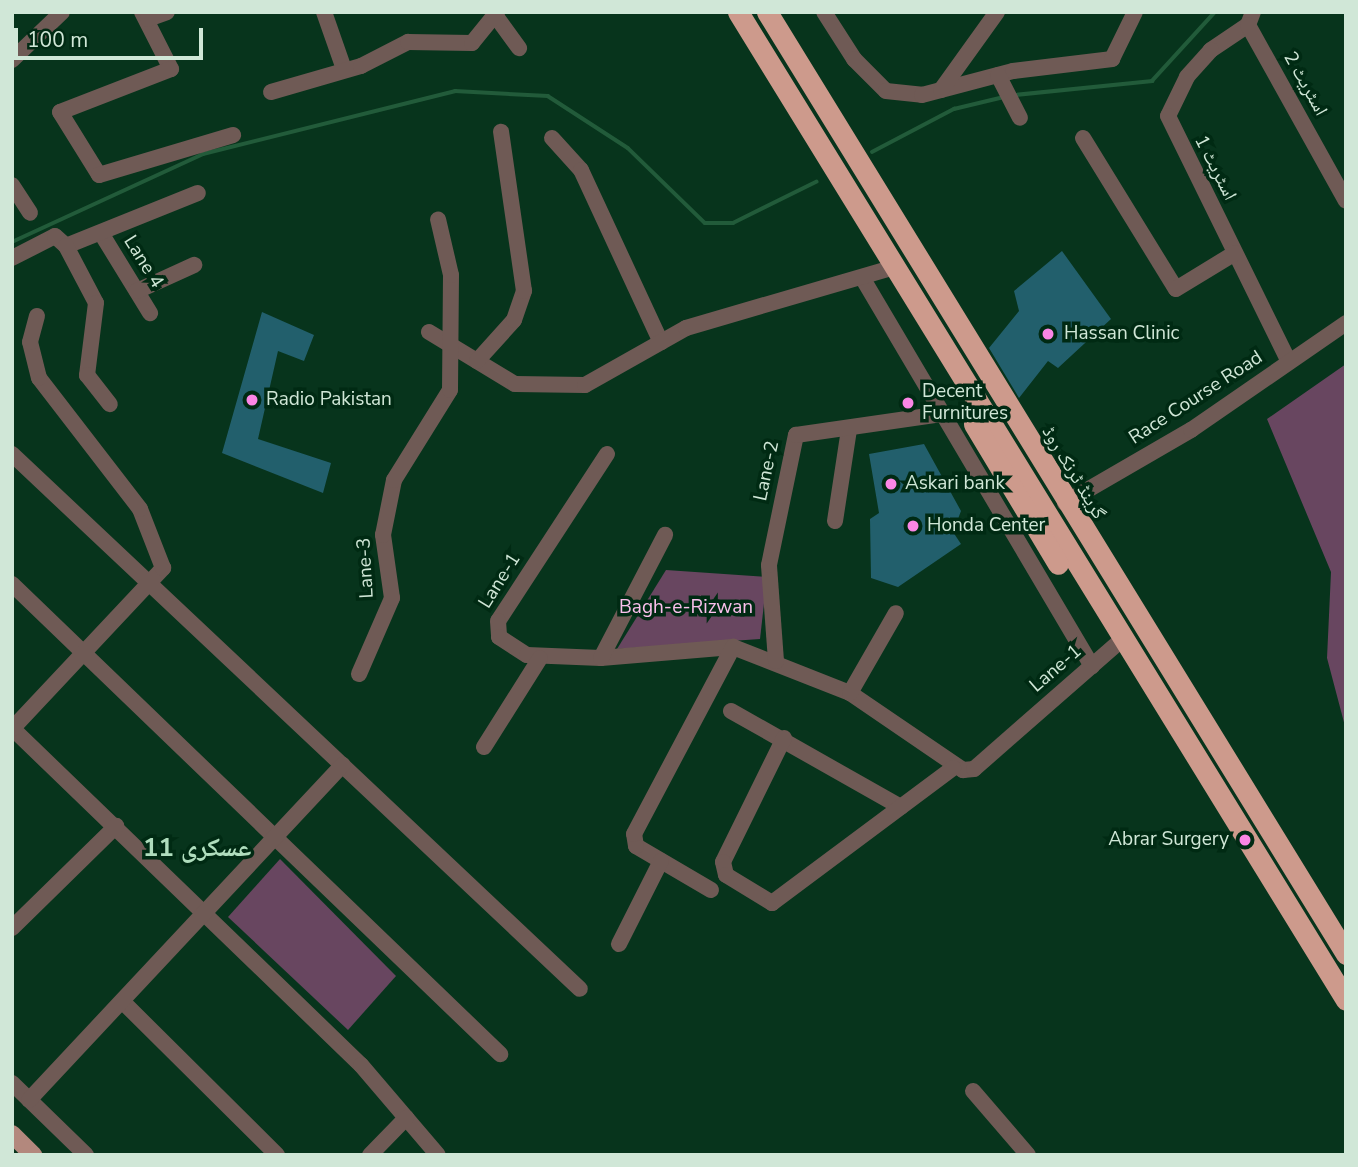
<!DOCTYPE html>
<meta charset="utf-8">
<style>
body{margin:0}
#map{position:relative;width:1358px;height:1167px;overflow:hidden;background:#07341c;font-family:"Nunito Sans","Noto Naskh Arabic",sans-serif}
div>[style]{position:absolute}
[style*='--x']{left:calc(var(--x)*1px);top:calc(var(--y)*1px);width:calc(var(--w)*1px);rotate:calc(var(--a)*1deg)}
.green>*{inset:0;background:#684660}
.stream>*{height:3.5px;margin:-1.75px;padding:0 1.75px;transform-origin:1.75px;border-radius:1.75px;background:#225b3a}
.building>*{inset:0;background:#225f6c}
.minor>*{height:16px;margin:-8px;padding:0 8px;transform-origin:8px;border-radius:8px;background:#6f5a55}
.major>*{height:18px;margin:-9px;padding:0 9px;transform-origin:9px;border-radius:9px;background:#b3887d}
.highway>*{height:21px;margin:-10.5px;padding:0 10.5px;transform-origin:10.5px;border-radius:10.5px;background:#cd9a8c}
.dots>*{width:19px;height:19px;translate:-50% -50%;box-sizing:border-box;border:4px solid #002a13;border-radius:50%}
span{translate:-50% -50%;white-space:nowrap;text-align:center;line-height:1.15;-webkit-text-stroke:7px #002a13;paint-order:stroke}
.street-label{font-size:19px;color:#d0e7d7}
.poi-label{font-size:19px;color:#d0e7d7}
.left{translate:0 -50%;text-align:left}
.right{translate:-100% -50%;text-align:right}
.park-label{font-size:19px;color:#fbc0ed}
.district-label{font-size:26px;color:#afddbd;font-weight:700}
.frame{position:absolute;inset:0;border:14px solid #d0e7d7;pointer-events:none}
.scale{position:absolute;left:14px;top:28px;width:189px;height:32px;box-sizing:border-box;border:4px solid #d0e7d7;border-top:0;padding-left:9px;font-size:21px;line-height:24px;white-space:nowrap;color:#d0e7d7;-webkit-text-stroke:5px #002a13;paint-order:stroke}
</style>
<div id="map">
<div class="green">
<i style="clip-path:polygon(1346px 364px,1346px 730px,1327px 658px,1331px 572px,1267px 419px)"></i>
<i style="clip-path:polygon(666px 570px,767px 577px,760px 639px,617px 649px)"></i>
<i style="clip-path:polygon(280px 859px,396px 976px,348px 1030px,228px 917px)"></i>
</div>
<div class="stream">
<i style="--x:1015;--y:95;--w:138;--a:-5.8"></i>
<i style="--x:1152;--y:81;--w:93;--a:-47.6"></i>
<i style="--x:872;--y:152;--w:93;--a:-27.7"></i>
<i style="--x:954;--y:109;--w:51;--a:-13.5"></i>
<i style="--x:12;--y:242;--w:210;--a:-24.7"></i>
<i style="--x:203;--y:154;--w:260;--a:-14"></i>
<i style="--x:455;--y:91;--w:93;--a:3.1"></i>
<i style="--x:548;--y:96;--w:95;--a:33"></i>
<i style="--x:628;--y:148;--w:107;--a:44.2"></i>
<i style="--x:705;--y:223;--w:28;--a:0"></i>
<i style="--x:733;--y:223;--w:93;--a:-26.3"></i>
</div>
<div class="building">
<i style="clip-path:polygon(1062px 251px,1111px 319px,1058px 368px,1048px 361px,1019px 398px,989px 348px,1019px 311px,1014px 291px)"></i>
<i style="clip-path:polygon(262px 312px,314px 335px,304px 361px,278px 351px,258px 439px,331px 463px,323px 493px,222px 453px)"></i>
<i style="clip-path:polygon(924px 444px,961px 511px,953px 532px,961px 544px,898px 587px,871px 578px,870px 519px,879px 513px,869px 454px)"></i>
</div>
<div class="minor">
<i style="--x:142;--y:12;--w:64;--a:63"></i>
<i style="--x:171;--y:69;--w:119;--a:158.8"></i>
<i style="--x:60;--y:112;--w:74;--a:58.2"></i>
<i style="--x:99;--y:175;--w:140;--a:-16.6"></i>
<i style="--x:324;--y:12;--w:60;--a:70.7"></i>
<i style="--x:824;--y:12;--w:56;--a:57.4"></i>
<i style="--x:854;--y:59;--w:45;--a:45"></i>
<i style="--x:886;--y:91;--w:36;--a:6"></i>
<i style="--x:922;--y:95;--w:94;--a:-14.8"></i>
<i style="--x:1013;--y:71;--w:100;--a:-6.9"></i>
<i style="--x:1112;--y:59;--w:52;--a:-63.9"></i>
<i style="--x:1253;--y:12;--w:14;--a:111"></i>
<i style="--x:1248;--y:25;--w:45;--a:146"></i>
<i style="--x:1211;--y:50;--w:36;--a:132"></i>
<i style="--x:1187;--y:77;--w:43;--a:116"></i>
<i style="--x:1168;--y:116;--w:274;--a:63.8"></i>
<i style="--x:495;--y:15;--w:41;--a:54"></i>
<i style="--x:148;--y:19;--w:20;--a:-20"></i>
<i style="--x:1248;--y:25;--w:201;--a:60.9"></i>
<i style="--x:12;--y:60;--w:69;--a:-43.8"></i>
<i style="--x:998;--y:75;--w:48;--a:62.9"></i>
<i style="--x:941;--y:90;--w:96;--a:-54.3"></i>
<i style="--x:271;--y:92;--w:94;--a:-16.1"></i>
<i style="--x:361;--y:66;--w:53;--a:-27.1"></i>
<i style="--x:408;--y:42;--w:64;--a:0.9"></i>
<i style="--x:472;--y:43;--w:40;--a:-51"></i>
<i style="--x:552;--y:138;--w:43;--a:47.8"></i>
<i style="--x:581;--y:170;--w:190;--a:65.1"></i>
<i style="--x:1083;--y:138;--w:177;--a:58.4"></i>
<i style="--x:1176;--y:289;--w:69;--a:-31.4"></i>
<i style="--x:12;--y:185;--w:33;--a:57"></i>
<i style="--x:101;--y:233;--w:94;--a:58.5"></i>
<i style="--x:66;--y:246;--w:142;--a:-21.9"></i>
<i style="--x:12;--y:258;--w:48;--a:-27.1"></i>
<i style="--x:55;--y:236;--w:15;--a:42"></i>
<i style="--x:66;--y:246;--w:64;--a:62.2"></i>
<i style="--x:96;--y:303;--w:73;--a:97.1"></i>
<i style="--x:87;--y:375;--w:37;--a:52"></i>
<i style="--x:863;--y:279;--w:450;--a:59.4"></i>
<i style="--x:137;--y:291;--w:63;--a:-24.5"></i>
<i style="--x:429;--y:332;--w:100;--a:31.2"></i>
<i style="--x:515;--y:384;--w:70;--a:0.8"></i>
<i style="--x:585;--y:385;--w:116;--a:-29.4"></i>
<i style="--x:686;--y:328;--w:218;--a:-16.3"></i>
<i style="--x:477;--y:361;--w:55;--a:-47.9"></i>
<i style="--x:514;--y:320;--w:31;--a:-71"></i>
<i style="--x:524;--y:291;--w:161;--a:-98.2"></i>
<i style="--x:12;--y:454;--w:780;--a:43.29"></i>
<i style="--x:607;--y:454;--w:199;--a:123.1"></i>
<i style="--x:498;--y:621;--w:16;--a:86"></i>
<i style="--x:499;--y:637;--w:33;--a:33"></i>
<i style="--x:527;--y:655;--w:74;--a:2.3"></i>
<i style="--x:601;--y:658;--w:132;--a:-4.8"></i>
<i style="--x:733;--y:647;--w:126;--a:21.5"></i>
<i style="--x:850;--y:693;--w:137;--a:34.3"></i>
<i style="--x:963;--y:770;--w:11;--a:-5"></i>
<i style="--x:974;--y:769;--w:194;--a:-41.2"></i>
<i style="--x:1065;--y:503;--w:146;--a:-30.1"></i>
<i style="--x:1191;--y:430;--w:188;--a:-34.6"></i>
<i style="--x:835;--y:521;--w:93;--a:-81.3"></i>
<i style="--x:12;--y:584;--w:678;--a:43.92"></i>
<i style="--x:601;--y:658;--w:139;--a:-62.5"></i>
<i style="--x:776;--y:661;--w:96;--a:-94.2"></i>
<i style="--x:769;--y:565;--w:133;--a:-78.3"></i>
<i style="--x:796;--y:435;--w:147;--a:-8.2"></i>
<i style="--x:359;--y:674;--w:83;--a:-66.5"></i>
<i style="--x:392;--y:598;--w:64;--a:-98.1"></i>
<i style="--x:383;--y:535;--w:56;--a:-78.7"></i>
<i style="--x:394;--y:480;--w:106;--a:-58.1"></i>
<i style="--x:450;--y:390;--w:115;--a:-89.5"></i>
<i style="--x:451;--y:275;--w:57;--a:-103.1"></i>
<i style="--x:850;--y:693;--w:92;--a:-60.1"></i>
<i style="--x:731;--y:711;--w:195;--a:29.5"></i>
<i style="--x:12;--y:728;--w:485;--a:44"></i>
<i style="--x:361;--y:1065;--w:118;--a:49.5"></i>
<i style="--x:12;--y:729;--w:221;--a:-46.8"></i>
<i style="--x:163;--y:568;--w:63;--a:-111.3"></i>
<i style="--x:140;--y:509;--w:165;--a:-127.6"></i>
<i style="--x:39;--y:378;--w:37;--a:-104"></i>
<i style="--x:30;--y:342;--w:27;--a:-75"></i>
<i style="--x:784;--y:738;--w:138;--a:116.2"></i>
<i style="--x:723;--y:862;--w:13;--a:77"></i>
<i style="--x:726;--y:875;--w:54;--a:31.3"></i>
<i style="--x:772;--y:903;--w:226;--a:-36.7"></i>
<i style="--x:484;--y:747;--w:105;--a:-57.8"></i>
<i style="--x:711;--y:890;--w:87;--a:-149.6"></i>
<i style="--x:636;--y:846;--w:12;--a:-99"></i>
<i style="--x:634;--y:834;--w:212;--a:-62.1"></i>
<i style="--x:12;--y:928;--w:146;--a:-44.4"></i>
<i style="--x:619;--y:944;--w:93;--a:-63.2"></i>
<i style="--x:123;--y:1002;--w:217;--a:44.8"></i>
<i style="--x:12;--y:1083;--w:103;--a:44.2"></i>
<i style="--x:973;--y:1091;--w:84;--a:49.3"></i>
<i style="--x:29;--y:1100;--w:459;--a:-46.9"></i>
<i style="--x:370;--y:1155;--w:52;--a:-45.8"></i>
</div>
<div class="major">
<i style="--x:12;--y:1134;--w:30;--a:45"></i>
</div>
<div class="highway">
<i style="--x:738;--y:12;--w:1160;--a:58.39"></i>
<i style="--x:767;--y:12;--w:1106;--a:58.42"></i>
<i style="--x:974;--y:424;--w:163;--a:59"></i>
</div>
<div class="dots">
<i style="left:1048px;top:334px;background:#fb86e5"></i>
<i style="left:252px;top:400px;background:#fb86e5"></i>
<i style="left:908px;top:403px;background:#fb86e5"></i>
<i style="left:891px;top:484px;background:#fb86e5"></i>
<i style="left:913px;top:526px;background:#fb86e5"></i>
<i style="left:1245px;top:840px;background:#fb86e5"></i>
</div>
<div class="street-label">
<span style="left:1305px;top:84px;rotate:61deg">اسٹریٹ 2</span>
<span style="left:1215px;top:168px;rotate:63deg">اسٹریٹ 1</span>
<span style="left:143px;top:262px;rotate:58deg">Lane 4</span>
<span style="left:1196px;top:398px;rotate:-33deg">Race Course Road</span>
<span style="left:767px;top:471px;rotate:-78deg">Lane-2</span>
<span style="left:1073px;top:473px;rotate:59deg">گرینڈ ٹرنک روڈ</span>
<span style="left:366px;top:568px;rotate:-93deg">Lane-3</span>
<span style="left:500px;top:581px;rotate:-58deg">Lane-1</span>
<span style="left:1056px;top:669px;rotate:-41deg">Lane-1</span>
</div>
<div class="poi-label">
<span class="left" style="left:1064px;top:334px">Hassan Clinic</span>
<span class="left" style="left:922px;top:403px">Decent<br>Furnitures</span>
<span class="left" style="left:266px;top:400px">Radio Pakistan</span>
<span class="left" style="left:905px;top:484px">Askari bank</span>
<span class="left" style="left:927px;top:526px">Honda Center</span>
<span class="right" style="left:1229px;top:840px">Abrar Surgery</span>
</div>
<div class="park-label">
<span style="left:686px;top:608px">Bagh-e-Rizwan</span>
</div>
<div class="district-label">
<span style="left:197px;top:848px">عسکری 11</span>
</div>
<div class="frame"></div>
<div class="scale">100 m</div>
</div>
